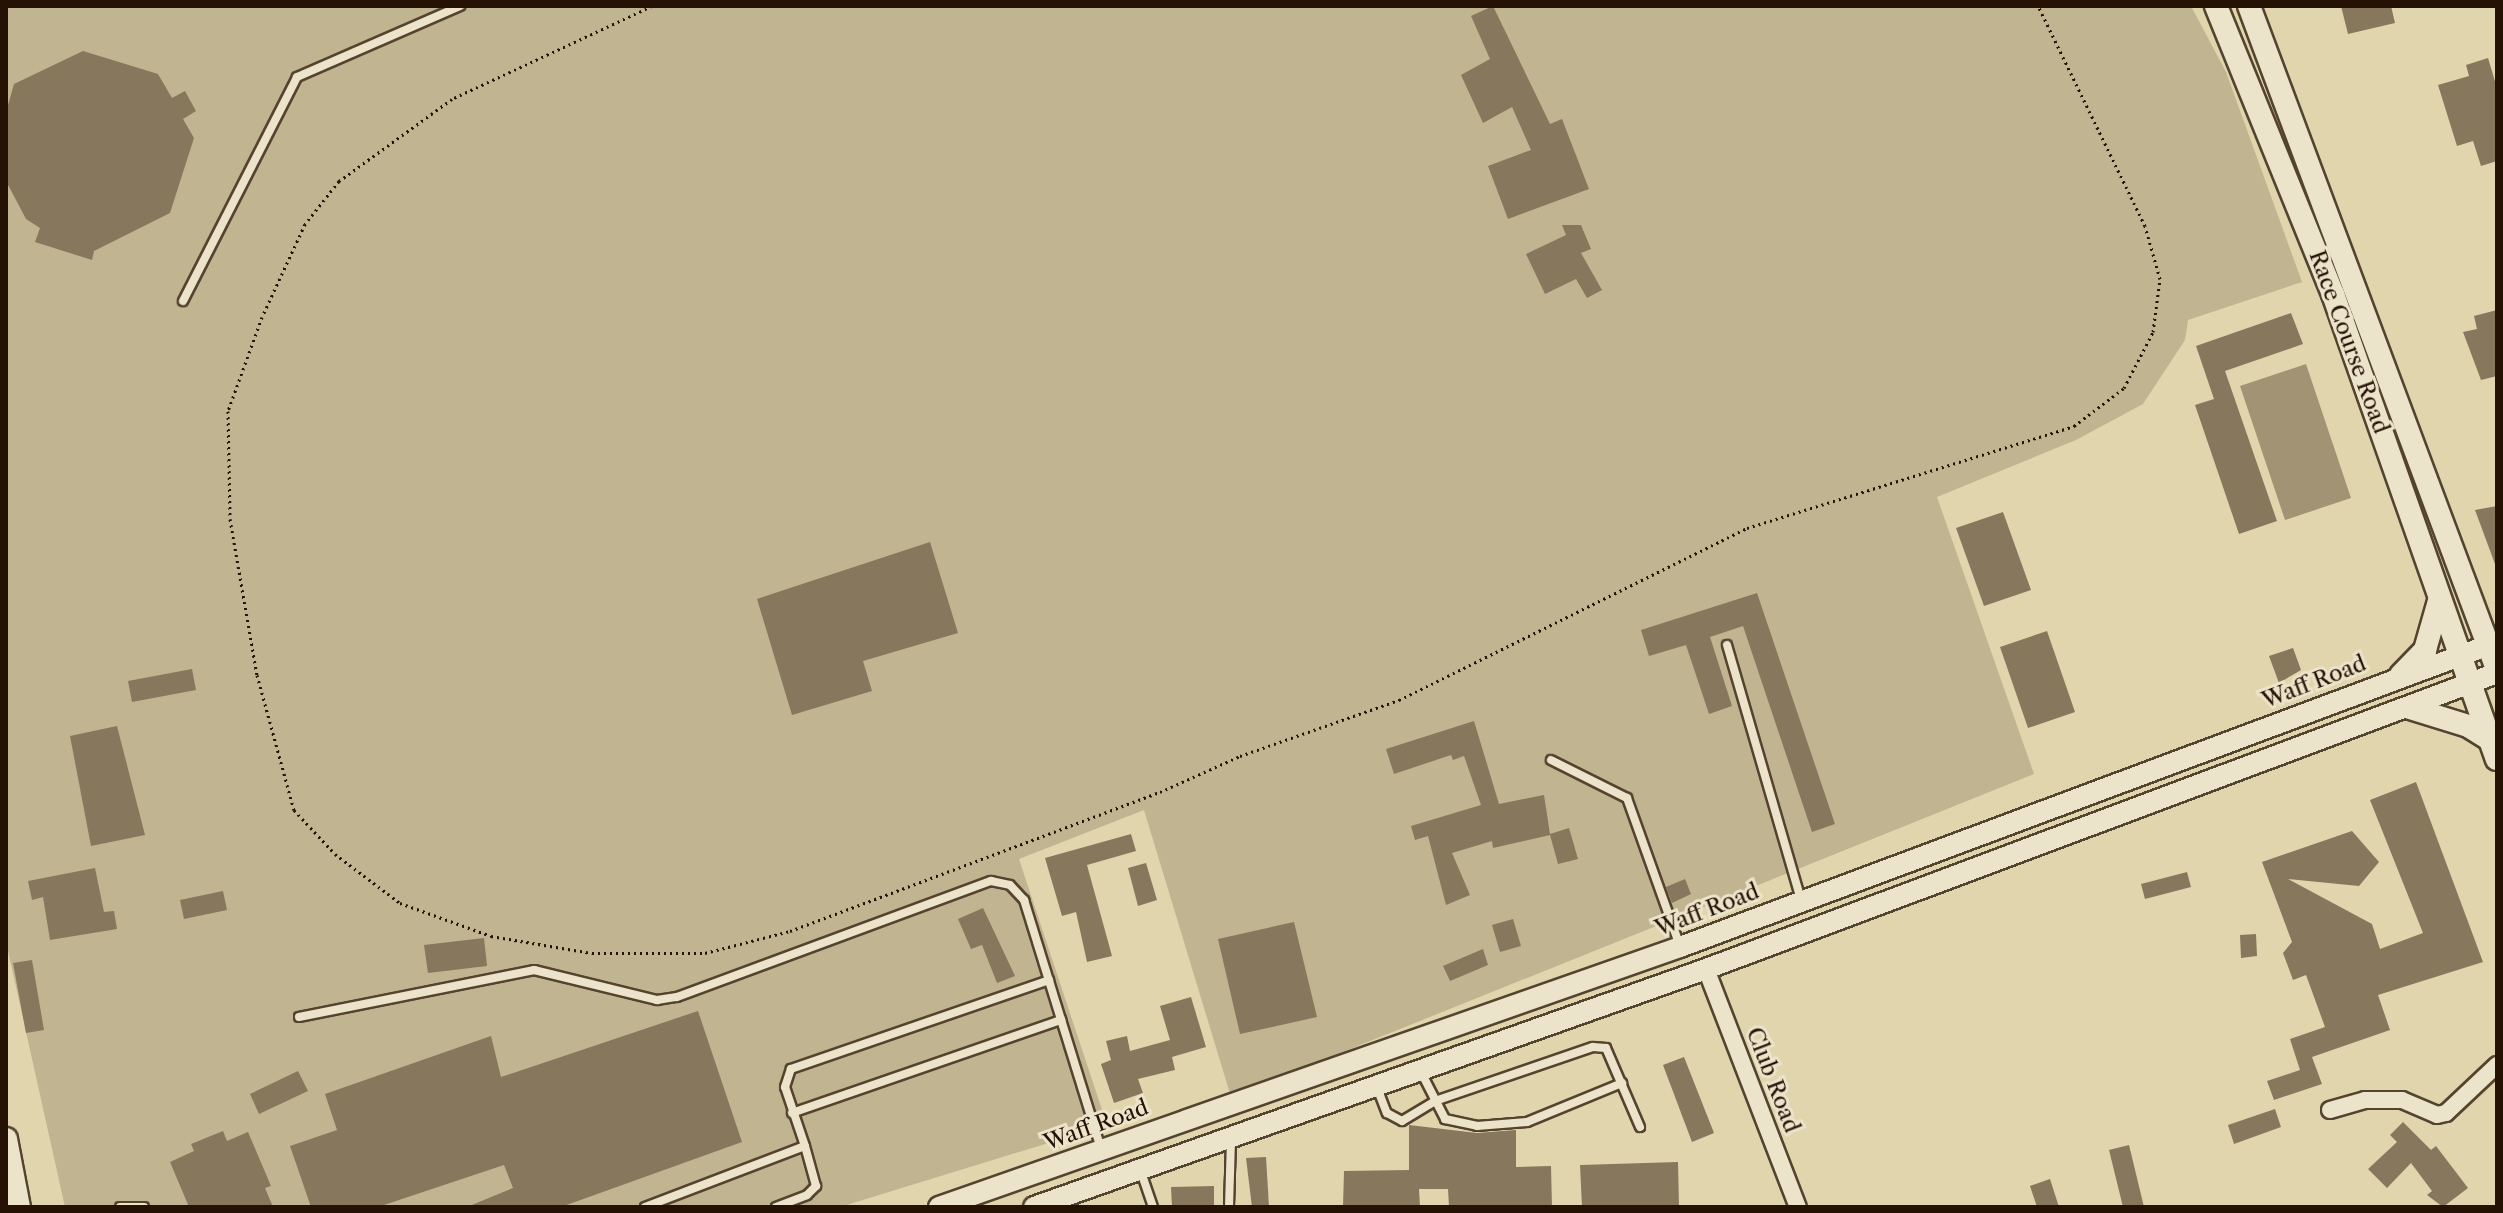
<!DOCTYPE html>
<style>
body{margin:0}
#map{position:relative;width:2503px;height:1213px;overflow:hidden;background:#e1d5ad;font-family:"Libre Caslon Text",serif}
div>[style]{position:absolute}
[style*='--x']{left:calc(var(--x)*1px);top:calc(var(--y)*1px);width:calc(var(--w)*1px);rotate:calc(var(--a)*1deg)}
.green>*{inset:0;background:#c1b490}
.water>*{inset:0;background:#a19374}
.building>*{inset:0;background:#87775c}
.path>*{height:3px;margin-top:-1.5px;transform-origin:0;background:repeating-linear-gradient(90deg,#251205 0 2px,transparent 0 6px)}
.roads{filter:drop-shadow(2px 0 #54432f) drop-shadow(-2px 0 #54432f) drop-shadow(0 2px #54432f) drop-shadow(0 -2px #54432f)}
.service>*{height:8px;margin:-4px;padding:0 4px;transform-origin:4px;border-radius:4px;background:#ece4ca}
.minor>*{height:16px;margin:-8px;padding:0 8px;transform-origin:8px;border-radius:8px;background:#ece4ca}
.tertiary>*{height:20px;margin:-10px;padding:0 10px;transform-origin:10px;border-radius:10px;background:#ece4ca}
.secondary>*{height:22px;margin:-11px;padding:0 11px;transform-origin:11px;border-radius:11px;background:#ece4ca}
span{translate:-50% -50%;white-space:nowrap;text-align:center;line-height:1.15;-webkit-text-stroke:6px #ece4ca;paint-order:stroke}
.street-label{font-size:22px;color:#251205}
.frame{position:absolute;inset:0;border:8px solid #251205;pointer-events:none}
</style>
<div id="map">
<div class="green">
<i style="clip-path:polygon(6px 6px,2191px 6px,2226px 72px,2302px 282px,2188px 320px,2185px 340px,2143px 404px,2076px 440px,1937px 497px,2034px 774px,1231px 1097px,1144px 810px,1019px 859px,1107px 1125px,840px 1207px,65px 1207px,6px 942px)"></i>
</div>
<div class="water">
<i style="clip-path:polygon(2306px 364px,2351px 498px,2285px 520px,2240px 386px)"></i>
</div>
<div class="building">
<i style="clip-path:polygon(1493px 6px,1550px 124px,1562px 119px,1589px 189px,1508px 219px,1488px 166px,1531px 150px,1512px 107px,1483px 123px,1461px 75px,1490px 59px,1471px 16px)"></i>
<i style="clip-path:polygon(2341px 6px,2391px 6px,2395px 23px,2348px 34px)"></i>
<i style="clip-path:polygon(83px 51px,158px 74px,172px 98px,185px 91px,196px 111px,183px 119px,194px 138px,170px 213px,94px 251px,92px 260px,35px 242px,40px 228px,26px 219px,6px 181px,6px 112px,14px 84px)"></i>
<i style="clip-path:polygon(2488px 58px,2497px 88px,2497px 161px,2481px 166px,2473px 141px,2457px 146px,2438px 85px,2469px 76px,2466px 65px)"></i>
<i style="clip-path:polygon(1562px 225px,1581px 225px,1591px 249px,1581px 253px,1602px 290px,1587px 298px,1576px 279px,1545px 294px,1526px 254px,1566px 235px)"></i>
<i style="clip-path:polygon(2497px 310px,2497px 376px,2481px 380px,2463px 332px,2477px 329px,2474px 316px)"></i>
<i style="clip-path:polygon(2291px 313px,2303px 344px,2225px 371px,2277px 521px,2239px 534px,2195px 405px,2214px 399px,2196px 346px)"></i>
<i style="clip-path:polygon(2497px 506px,2497px 563px,2495px 564px,2475px 510px)"></i>
<i style="clip-path:polygon(2003px 512px,2031px 590px,1984px 606px,1956px 528px)"></i>
<i style="clip-path:polygon(930px 542px,958px 633px,863px 661px,872px 691px,792px 715px,757px 599px)"></i>
<i style="clip-path:polygon(1757px 593px,1835px 824px,1812px 832px,1743px 626px,1710px 637px,1732px 706px,1709px 714px,1686px 645px,1649px 656px,1641px 630px)"></i>
<i style="clip-path:polygon(2047px 631px,2075px 712px,2028px 728px,2000px 647px)"></i>
<i style="clip-path:polygon(2293px 648px,2301px 670px,2279px 683px,2269px 656px)"></i>
<i style="clip-path:polygon(192px 669px,196px 690px,132px 702px,128px 681px)"></i>
<i style="clip-path:polygon(1474px 721px,1499px 804px,1544px 795px,1550px 834px,1569px 828px,1578px 859px,1558px 864px,1550px 835px,1493px 848px,1492px 841px,1452px 853px,1470px 895px,1446px 905px,1428px 836px,1415px 840px,1411px 826px,1481px 805px,1464px 756px,1453px 760px,1451px 755px,1394px 774px,1386px 749px)"></i>
<i style="clip-path:polygon(117px 726px,145px 835px,91px 846px,70px 736px)"></i>
<i style="clip-path:polygon(2416px 782px,2483px 962px,2378px 995px,2390px 1030px,2312px 1057px,2322px 1084px,2274px 1100px,2267px 1081px,2300px 1070px,2290px 1039px,2325px 1027px,2306px 975px,2293px 980px,2283px 953px,2292px 942px,2262px 862px,2352px 831px,2379px 862px,2359px 886px,2288px 879px,2372px 924px,2380px 949px,2423px 933px,2370px 800px)"></i>
<i style="clip-path:polygon(1131px 834px,1136px 851px,1087px 865px,1112px 956px,1087px 962px,1076px 912px,1062px 916px,1045px 858px)"></i>
<i style="clip-path:polygon(1146px 863px,1157px 900px,1138px 906px,1128px 868px)"></i>
<i style="clip-path:polygon(95px 868px,104px 912px,114px 911px,117px 929px,50px 940px,43px 897px,32px 900px,28px 881px)"></i>
<i style="clip-path:polygon(2187px 872px,2191px 887px,2145px 899px,2141px 884px)"></i>
<i style="clip-path:polygon(1685px 879px,1691px 894px,1672px 903px,1666px 887px)"></i>
<i style="clip-path:polygon(223px 891px,227px 910px,184px 919px,180px 900px)"></i>
<i style="clip-path:polygon(983px 908px,1015px 976px,997px 983px,982px 945px,971px 949px,958px 919px)"></i>
<i style="clip-path:polygon(1513px 919px,1521px 946px,1500px 952px,1492px 925px)"></i>
<i style="clip-path:polygon(1294px 922px,1317px 1017px,1240px 1034px,1218px 939px)"></i>
<i style="clip-path:polygon(2256px 934px,2257px 956px,2241px 958px,2240px 935px)"></i>
<i style="clip-path:polygon(484px 938px,487px 966px,428px 973px,424px 945px)"></i>
<i style="clip-path:polygon(1483px 949px,1488px 965px,1450px 981px,1443px 966px)"></i>
<i style="clip-path:polygon(32px 960px,44px 1030px,26px 1033px,13px 963px)"></i>
<i style="clip-path:polygon(1191px 997px,1206px 1047px,1172px 1057px,1175px 1070px,1138px 1079px,1143px 1093px,1114px 1103px,1101px 1064px,1111px 1060px,1106px 1041px,1127px 1036px,1130px 1051px,1170px 1040px,1160px 1006px)"></i>
<i style="clip-path:polygon(698px 1011px,742px 1142px,561px 1207px,467px 1207px,513px 1188px,504px 1165px,378px 1207px,311px 1207px,290px 1146px,337px 1130px,325px 1094px,491px 1036px,501px 1077px)"></i>
<i style="clip-path:polygon(1684px 1057px,1714px 1133px,1692px 1142px,1663px 1065px)"></i>
<i style="clip-path:polygon(298px 1071px,308px 1091px,259px 1114px,250px 1094px)"></i>
<i style="clip-path:polygon(2275px 1109px,2281px 1127px,2234px 1144px,2228px 1125px)"></i>
<i style="clip-path:polygon(2403px 1122px,2431px 1150px,2436px 1146px,2468px 1188px,2443px 1207px,2427px 1195px,2432px 1191px,2411px 1163px,2387px 1188px,2368px 1169px,2397px 1142px,2390px 1135px)"></i>
<i style="clip-path:polygon(1409px 1125px,1477px 1133px,1516px 1130px,1516px 1167px,1551px 1166px,1552px 1207px,1449px 1207px,1448px 1189px,1419px 1189px,1420px 1207px,1343px 1207px,1344px 1171px,1409px 1170px)"></i>
<i style="clip-path:polygon(223px 1131px,227px 1141px,248px 1132px,271px 1186px,265px 1188px,273px 1207px,189px 1207px,170px 1162px,194px 1151px,191px 1144px)"></i>
<i style="clip-path:polygon(2129px 1145px,2144px 1207px,2123px 1207px,2109px 1150px)"></i>
<i style="clip-path:polygon(1266px 1157px,1269px 1207px,1252px 1207px,1246px 1158px)"></i>
<i style="clip-path:polygon(1678px 1162px,1679px 1207px,1582px 1207px,1580px 1165px)"></i>
<i style="clip-path:polygon(2050px 1179px,2059px 1207px,2037px 1207px,2030px 1186px)"></i>
<i style="clip-path:polygon(1214px 1186px,1214px 1207px,1172px 1207px,1171px 1187px)"></i>
</div>
<div class="path">
<i style="--x:652;--y:6;--w:221;--a:155.1"></i>
<i style="--x:452;--y:99;--w:140;--a:144"></i>
<i style="--x:339;--y:181;--w:55;--a:128.3"></i>
<i style="--x:305;--y:224;--w:102;--a:114.8"></i>
<i style="--x:262;--y:317;--w:100;--a:109.9"></i>
<i style="--x:228;--y:411;--w:108;--a:88.9"></i>
<i style="--x:230;--y:519;--w:158;--a:80.2"></i>
<i style="--x:257;--y:675;--w:140;--a:74.7"></i>
<i style="--x:294;--y:810;--w:60;--a:47"></i>
<i style="--x:335;--y:854;--w:81;--a:37"></i>
<i style="--x:400;--y:903;--w:97;--a:19.9"></i>
<i style="--x:491;--y:936;--w:102;--a:9.6"></i>
<i style="--x:592;--y:953;--w:113;--a:0"></i>
<i style="--x:705;--y:953;--w:88;--a:-14.5"></i>
<i style="--x:790;--y:931;--w:395;--a:-20.6"></i>
<i style="--x:1160;--y:792;--w:88;--a:-24.2"></i>
<i style="--x:1240;--y:756;--w:169;--a:-19.4"></i>
<i style="--x:1399;--y:700;--w:388;--a:-26.3"></i>
<i style="--x:1747;--y:528;--w:343;--a:-17.3"></i>
<i style="--x:2074;--y:426;--w:63;--a:-37.2"></i>
<i style="--x:2124;--y:388;--w:63;--a:-62.6"></i>
<i style="--x:2153;--y:332;--w:53;--a:-82.5"></i>
<i style="--x:2160;--y:279;--w:55;--a:-105.8"></i>
<i style="--x:2145;--y:226;--w:245;--a:-115.9"></i>
</div>
<div class="roads">
<div class="service">
<i style="--x:183;--y:301;--w:251;--a:-63"></i>
<i style="--x:297;--y:77;--w:178;--a:-23.5"></i>
<i style="--x:1727;--y:645;--w:265;--a:73.8"></i>
<i style="--x:1551;--y:760;--w:85;--a:26.6"></i>
<i style="--x:1627;--y:798;--w:157;--a:70.3"></i>
<i style="--x:299;--y:1017;--w:240;--a:-11.3"></i>
<i style="--x:534;--y:970;--w:127;--a:13.7"></i>
<i style="--x:657;--y:1000;--w:20;--a:-9"></i>
<i style="--x:677;--y:997;--w:335;--a:-20.3"></i>
<i style="--x:991;--y:881;--w:19;--a:12"></i>
<i style="--x:1010;--y:885;--w:21;--a:47"></i>
<i style="--x:1024;--y:900;--w:261;--a:72.8"></i>
<i style="--x:1421;--y:1072;--w:53;--a:62.9"></i>
<i style="--x:1445;--y:1119;--w:33;--a:12"></i>
<i style="--x:1477;--y:1126;--w:50;--a:-4.6"></i>
<i style="--x:1527;--y:1122;--w:103;--a:-22.3"></i>
<i style="--x:1376;--y:1085;--w:30;--a:69"></i>
<i style="--x:1387;--y:1113;--w:17;--a:28"></i>
<i style="--x:1402;--y:1121;--w:39;--a:-31"></i>
<i style="--x:1435;--y:1101;--w:167;--a:-18.9"></i>
<i style="--x:1593;--y:1047;--w:13;--a:4"></i>
<i style="--x:1606;--y:1048;--w:86;--a:66.7"></i>
<i style="--x:792;--y:1113;--w:285;--a:-19.1"></i>
<i style="--x:1140;--y:1169;--w:40;--a:71.1"></i>
<i style="--x:120;--y:1207;--w:24;--a:0"></i>
<i style="--x:645;--y:1207;--w:171;--a:-20.9"></i>
<i style="--x:805;--y:1146;--w:62;--a:-108.7"></i>
<i style="--x:785;--y:1087;--w:19;--a:-72"></i>
<i style="--x:791;--y:1069;--w:273;--a:-19"></i>
<i style="--x:776;--y:1207;--w:33;--a:-21"></i>
<i style="--x:807;--y:1195;--w:13;--a:-45"></i>
<i style="--x:816;--y:1186;--w:41;--a:-105.4"></i>
<i style="--x:1229;--y:1207;--w:67;--a:-88.3"></i>
</div>
<div class="minor">
<i style="--x:1706;--y:969;--w:255;--a:68.9"></i>
<i style="--x:2330;--y:1110;--w:36;--a:-16"></i>
<i style="--x:2365;--y:1100;--w:37;--a:0"></i>
<i style="--x:2402;--y:1100;--w:38;--a:23"></i>
<i style="--x:2437;--y:1115;--w:9;--a:-13"></i>
<i style="--x:2446;--y:1113;--w:70;--a:-43.3"></i>
</div>
<div class="tertiary">
<i style="--x:939;--y:1207;--w:785;--a:-19.33"></i>
<i style="--x:1680;--y:947;--w:872;--a:-20.47"></i>
<i style="--x:1034;--y:1207;--w:713;--a:-19.5"></i>
<i style="--x:1706;--y:969;--w:845;--a:-20.52"></i>
</div>
<div class="secondary">
<i style="--x:2216;--y:6;--w:311;--a:67.9"></i>
<i style="--x:2333;--y:294;--w:493;--a:70.6"></i>
<i style="--x:2249;--y:6;--w:708;--a:69.49"></i>
<i style="--x:2401;--y:675;--w:35;--a:-46"></i>
<i style="--x:2425;--y:650;--w:51;--a:-74.1"></i>
<i style="--x:2410;--y:708;--w:61;--a:17.2"></i>
<i style="--x:2468;--y:726;--w:26;--a:32"></i>
<i style="--x:6;--y:1139;--w:69;--a:79.2"></i>
</div>
</div>
<div class="street-label">
<span style="left:2349px;top:342px;rotate:70deg">Race Course Road</span>
<span style="left:2314px;top:682px;rotate:-21deg">Waff Road</span>
<span style="left:1707px;top:910px;rotate:-21deg">Waff Road</span>
<span style="left:1773px;top:1080px;rotate:69deg">Club Road</span>
<span style="left:1096px;top:1125px;rotate:-20deg">Waff Road</span>
</div>
<div class="frame"></div>
</div>
